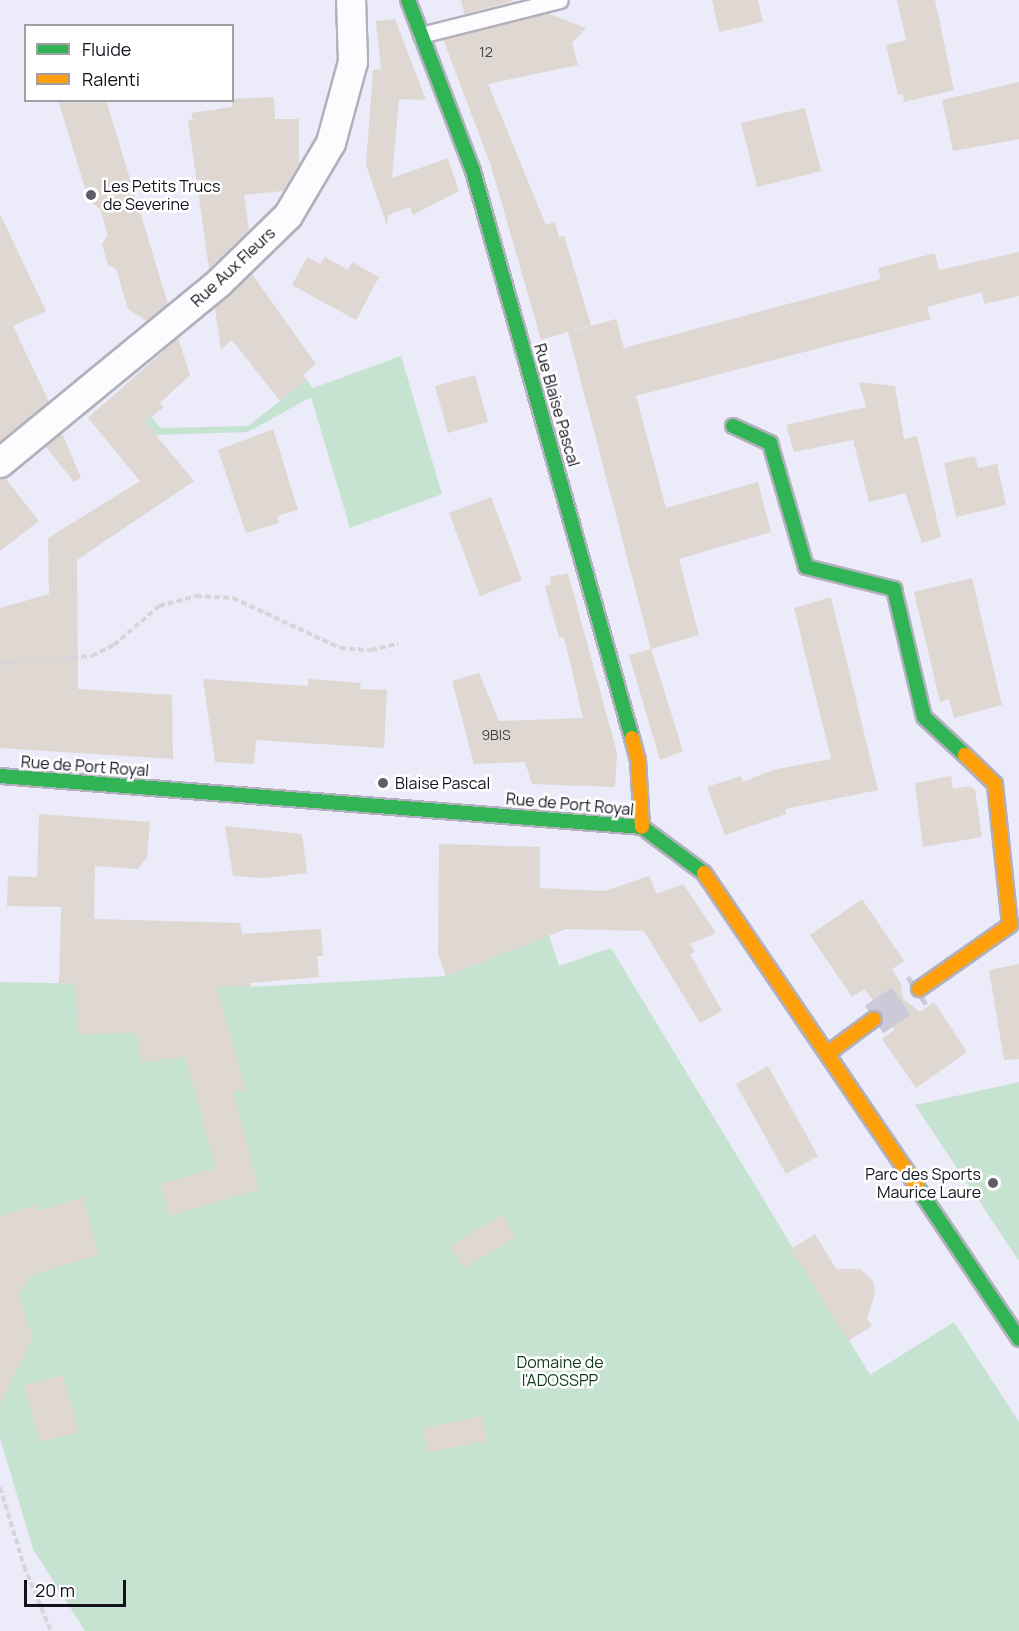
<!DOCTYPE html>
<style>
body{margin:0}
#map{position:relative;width:1019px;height:1631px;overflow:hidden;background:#ecebf9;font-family:Manrope,sans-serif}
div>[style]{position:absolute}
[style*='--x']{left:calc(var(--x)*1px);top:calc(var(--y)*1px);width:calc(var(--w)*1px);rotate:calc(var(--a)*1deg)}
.green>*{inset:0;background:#c6e2d1}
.building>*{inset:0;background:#ded7d2}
.secondary-tunnel>*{height:33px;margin-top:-16.5px;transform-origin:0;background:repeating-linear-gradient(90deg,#cbcad8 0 33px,transparent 0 49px)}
.path>*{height:4px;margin-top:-2px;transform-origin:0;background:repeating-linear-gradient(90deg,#d6d6da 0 6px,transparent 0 9px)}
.roads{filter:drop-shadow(2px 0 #b1b0bc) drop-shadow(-2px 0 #b1b0bc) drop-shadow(0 2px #b1b0bc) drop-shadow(0 -2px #b1b0bc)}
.lane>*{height:15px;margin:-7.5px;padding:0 7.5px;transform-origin:7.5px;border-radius:7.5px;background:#fcfcfe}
.street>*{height:28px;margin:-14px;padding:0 14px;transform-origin:14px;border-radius:14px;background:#fcfcfe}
.fast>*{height:14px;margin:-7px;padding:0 7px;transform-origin:7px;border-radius:7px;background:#30b455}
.slow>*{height:14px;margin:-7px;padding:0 7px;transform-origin:7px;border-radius:7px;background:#ff9f0a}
.dots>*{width:16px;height:16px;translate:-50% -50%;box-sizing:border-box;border:3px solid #fff;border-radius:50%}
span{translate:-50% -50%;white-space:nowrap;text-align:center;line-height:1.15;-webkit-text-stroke:5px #fff;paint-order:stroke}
.number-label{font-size:14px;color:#46424a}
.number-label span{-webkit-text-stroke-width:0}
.poi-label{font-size:16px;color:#13111c}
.left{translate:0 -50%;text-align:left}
.right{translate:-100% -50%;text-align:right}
.street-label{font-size:16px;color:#13111c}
.park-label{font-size:16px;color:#113a1d}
.legend{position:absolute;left:24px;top:24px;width:210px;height:78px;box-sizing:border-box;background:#fff;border:2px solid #a1a0a4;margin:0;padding:8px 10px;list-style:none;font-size:18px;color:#13111c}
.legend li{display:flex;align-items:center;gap:12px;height:30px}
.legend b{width:30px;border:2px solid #a1a0a4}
.scale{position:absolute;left:24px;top:1580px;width:102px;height:27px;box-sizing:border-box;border:3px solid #13111c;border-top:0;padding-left:8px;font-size:18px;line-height:21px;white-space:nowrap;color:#13111c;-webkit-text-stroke:4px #fff;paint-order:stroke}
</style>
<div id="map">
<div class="green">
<i style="clip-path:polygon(401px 356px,442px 494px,350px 528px,311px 397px,248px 432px,156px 435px,134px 409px,140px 404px,161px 428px,248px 426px,307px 380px,313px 388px)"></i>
<i style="clip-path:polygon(549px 935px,559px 966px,611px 948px,870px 1375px,954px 1322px,1019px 1422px,1019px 1631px,85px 1631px,33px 1549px,0 1438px,0 982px,251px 987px,446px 976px)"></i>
<i style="clip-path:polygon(1019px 1082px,1019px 1261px,915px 1105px)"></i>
</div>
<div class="building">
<i style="clip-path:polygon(461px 0,511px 0,514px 1px,464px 14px)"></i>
<i style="clip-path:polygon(712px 0,758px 0,763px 22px,719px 32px)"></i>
<i style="clip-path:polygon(897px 0,935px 0,954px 90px,904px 102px,903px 94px,898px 95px,886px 45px,906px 40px)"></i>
<i style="clip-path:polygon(547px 13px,586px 28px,572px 43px,578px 65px,488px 84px,546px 225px,555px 222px,559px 237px,564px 236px,591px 325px,541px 340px,491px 166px,443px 39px)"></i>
<i style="clip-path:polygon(395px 19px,426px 100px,399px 99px,392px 178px,448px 158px,459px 191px,413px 215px,410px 207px,388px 215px,387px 226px,366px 165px,373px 70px,381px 69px,376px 21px)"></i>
<i style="clip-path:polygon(1019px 82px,1019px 139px,953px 151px,942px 100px)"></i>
<i style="clip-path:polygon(274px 97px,275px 119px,299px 119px,299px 164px,283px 191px,244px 195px,249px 230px,209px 269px,188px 120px,193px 120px,191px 113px,232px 107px,232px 99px)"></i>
<i style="clip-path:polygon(58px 100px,106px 100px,168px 304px,147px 321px,128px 309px,116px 269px,108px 265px,102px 244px,108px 235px,100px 209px,89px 201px)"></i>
<i style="clip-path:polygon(805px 108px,821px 171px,757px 187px,741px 123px)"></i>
<i style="clip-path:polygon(0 214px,46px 311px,13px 326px,49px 402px,0 442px)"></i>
<i style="clip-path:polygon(1019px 252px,1019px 296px,984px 304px,982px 292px,927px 307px,931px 319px,636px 396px,666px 508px,758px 482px,771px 532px,679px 559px,699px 635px,651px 649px,568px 332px,616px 319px,624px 348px,881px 279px,878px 268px,935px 253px,939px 270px)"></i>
<i style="clip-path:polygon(307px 257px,320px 264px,325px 257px,348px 270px,352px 262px,379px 277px,356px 320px,292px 285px)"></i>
<i style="clip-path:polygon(252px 274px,316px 364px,303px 375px,307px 380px,280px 401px,232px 340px,221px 350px,215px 308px)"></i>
<i style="clip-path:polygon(178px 338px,190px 375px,160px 403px,164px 407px,145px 422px,194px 481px,77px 560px,78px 689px,172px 695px,173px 759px,0 748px,0 608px,49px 594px,48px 538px,140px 481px,88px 418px)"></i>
<i style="clip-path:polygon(475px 375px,488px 422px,448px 433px,435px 386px)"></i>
<i style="clip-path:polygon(859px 382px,895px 386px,904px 439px,917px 436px,941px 537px,922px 543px,905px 493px,869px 502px,853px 440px,794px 452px,786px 425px,866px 407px)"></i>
<i style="clip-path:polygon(273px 429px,298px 510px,277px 516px,279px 523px,246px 533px,218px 450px)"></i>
<i style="clip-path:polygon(62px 433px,81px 478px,74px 482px,46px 447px)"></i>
<i style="clip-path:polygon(975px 456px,978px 468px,997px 464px,1006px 505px,956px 517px,944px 463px)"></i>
<i style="clip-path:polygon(5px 478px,39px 521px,0 551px,0 479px)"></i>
<i style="clip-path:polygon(491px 497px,522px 580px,480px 596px,449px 513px)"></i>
<i style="clip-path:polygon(568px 573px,617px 753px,615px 787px,532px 784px,525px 762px,474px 764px,452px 681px,479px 673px,499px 721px,583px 718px,564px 637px,559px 638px,545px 586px,551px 584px,550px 577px)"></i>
<i style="clip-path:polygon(972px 578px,1002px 705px,954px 718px,949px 699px,940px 702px,914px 592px)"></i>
<i style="clip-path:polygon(831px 597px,878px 790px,785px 809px,786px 814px,725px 835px,707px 787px,741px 776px,743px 782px,773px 770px,831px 759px,794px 608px)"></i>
<i style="clip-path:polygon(651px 649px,683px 751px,660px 760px,629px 655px)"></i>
<i style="clip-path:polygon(203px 679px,308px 686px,308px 679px,361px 683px,360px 689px,387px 690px,384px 748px,256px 740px,254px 764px,215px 762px)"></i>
<i style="clip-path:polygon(951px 776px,953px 789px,970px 786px,975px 790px,982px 837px,923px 847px,915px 783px)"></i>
<i style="clip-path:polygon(39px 814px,150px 822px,147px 857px,138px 869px,95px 866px,94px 919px,240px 923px,242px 934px,321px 929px,323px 956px,317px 956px,319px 977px,250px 983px,251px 987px,217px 987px,245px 1089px,233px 1092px,259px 1189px,170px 1216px,160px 1184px,216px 1168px,185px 1057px,142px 1062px,136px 1033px,77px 1034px,76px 984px,59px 983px,61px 907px,7px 906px,8px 876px,37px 877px)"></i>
<i style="clip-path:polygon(225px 826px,302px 834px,307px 873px,265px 878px,233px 876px)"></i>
<i style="clip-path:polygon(439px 844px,540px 847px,540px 888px,605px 891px,649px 876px,657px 894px,683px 884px,716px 933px,690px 944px,695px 952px,690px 954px,722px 1011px,700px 1023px,644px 931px,566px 929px,446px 976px,438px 954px)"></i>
<i style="clip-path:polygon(862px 899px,904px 961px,892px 969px,901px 984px,903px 999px,920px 1012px,934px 1002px,967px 1052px,916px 1088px,882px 1039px,894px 1030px,889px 1008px,873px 1000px,864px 989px,852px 997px,810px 935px)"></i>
<i style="clip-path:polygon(1019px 964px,1019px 1059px,1004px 1060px,989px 970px)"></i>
<i style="clip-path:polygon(768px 1066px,818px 1156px,786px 1174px,736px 1084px)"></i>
<i style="clip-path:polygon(83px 1197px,98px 1255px,31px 1275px,18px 1296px,33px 1338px,0 1405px,0 1216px,35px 1205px,37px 1211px)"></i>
<i style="clip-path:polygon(503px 1215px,515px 1238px,463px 1268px,450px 1246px)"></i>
<i style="clip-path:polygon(815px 1234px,836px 1269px,860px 1269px,873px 1281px,875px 1293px,867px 1319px,872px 1326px,848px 1341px,791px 1249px)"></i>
<i style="clip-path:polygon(63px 1375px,79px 1432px,40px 1442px,24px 1385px)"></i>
<i style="clip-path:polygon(482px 1416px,487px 1441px,428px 1452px,423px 1428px)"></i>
</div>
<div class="secondary-tunnel">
<i style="--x:874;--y:1019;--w:54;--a:-33.7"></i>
</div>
<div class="path">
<i style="--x:0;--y:663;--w:92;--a:-4.4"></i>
<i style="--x:92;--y:656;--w:25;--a:-27"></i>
<i style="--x:114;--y:645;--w:60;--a:-40.9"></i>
<i style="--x:159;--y:606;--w:38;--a:-15"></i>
<i style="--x:196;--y:596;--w:37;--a:3"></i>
<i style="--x:233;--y:598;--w:118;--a:25"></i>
<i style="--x:340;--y:648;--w:31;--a:4"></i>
<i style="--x:371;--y:650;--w:28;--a:-13"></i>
<i style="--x:0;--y:1487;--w:83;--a:73.1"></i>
<i style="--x:24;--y:1566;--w:70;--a:67.4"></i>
</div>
<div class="roads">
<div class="lane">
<i style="--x:421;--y:35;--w:143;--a:-14.1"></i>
</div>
<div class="street">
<i style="--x:0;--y:463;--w:283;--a:-39.4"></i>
<i style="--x:219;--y:283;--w:96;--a:-44.2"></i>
<i style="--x:288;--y:216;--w:85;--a:-59.5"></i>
<i style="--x:331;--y:143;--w:84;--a:-74.8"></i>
<i style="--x:353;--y:62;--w:62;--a:-91.8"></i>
</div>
<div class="fast">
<i style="--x:408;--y:0;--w:183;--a:69.2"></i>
<i style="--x:473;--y:171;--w:589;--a:74.34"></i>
<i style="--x:733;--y:426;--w:41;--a:24.7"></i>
<i style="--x:770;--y:443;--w:129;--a:73.8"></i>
<i style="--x:806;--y:567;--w:91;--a:14"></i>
<i style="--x:894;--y:589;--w:131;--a:76.8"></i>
<i style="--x:924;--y:717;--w:56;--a:42.8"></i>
<i style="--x:0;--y:776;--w:644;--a:4.54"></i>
<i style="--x:642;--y:827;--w:77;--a:36.6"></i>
<i style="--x:917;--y:1187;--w:183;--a:56.1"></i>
</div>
<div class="slow">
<i style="--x:632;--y:738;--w:23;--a:75"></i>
<i style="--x:638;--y:760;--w:67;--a:86.6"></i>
<i style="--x:704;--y:873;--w:379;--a:55.8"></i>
<i style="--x:919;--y:989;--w:111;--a:-35.1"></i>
<i style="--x:1010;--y:925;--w:142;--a:-96.1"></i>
<i style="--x:995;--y:784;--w:42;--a:-136"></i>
<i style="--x:828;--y:1053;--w:57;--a:-36.5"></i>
</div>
</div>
<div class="dots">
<i style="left:91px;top:195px;background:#5f5d69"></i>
<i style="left:383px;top:783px;background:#5f5d69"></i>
<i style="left:993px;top:1183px;background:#5f5d69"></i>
</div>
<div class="number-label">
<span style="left:486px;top:52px">12</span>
<span style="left:496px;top:735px">9BIS</span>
</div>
<div class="poi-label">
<span class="left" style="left:103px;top:195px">Les Petits Trucs<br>de Severine</span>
<span class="left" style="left:395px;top:783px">Blaise Pascal</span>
<span class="right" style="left:981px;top:1183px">Parc des Sports<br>Maurice Laure</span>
</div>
<div class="street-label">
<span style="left:233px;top:267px;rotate:-43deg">Rue Aux Fleurs</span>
<span style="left:557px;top:405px;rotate:74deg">Rue Blaise Pascal</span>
<span style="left:85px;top:766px;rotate:4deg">Rue de Port Royal</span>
<span style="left:570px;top:804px;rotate:5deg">Rue de Port Royal</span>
</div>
<div class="park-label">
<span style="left:560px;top:1371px">Domaine de<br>l'ADOSSPP</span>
</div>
<ul class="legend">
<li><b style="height:8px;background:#30b455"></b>Fluide</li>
<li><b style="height:8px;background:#ff9f0a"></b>Ralenti</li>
</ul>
<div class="scale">20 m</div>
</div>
